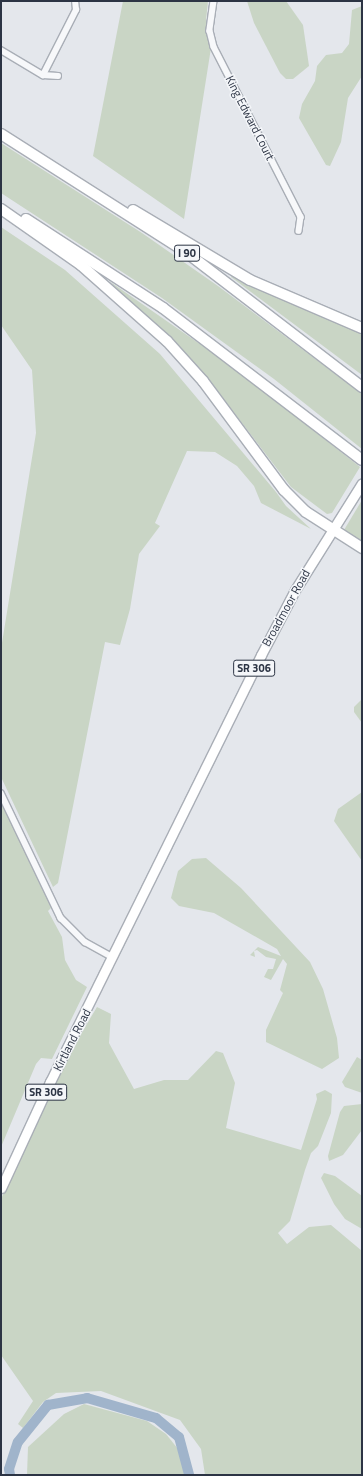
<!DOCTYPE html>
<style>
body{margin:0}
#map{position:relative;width:363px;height:1476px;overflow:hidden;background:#e4e7ec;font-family:"Titillium Web",sans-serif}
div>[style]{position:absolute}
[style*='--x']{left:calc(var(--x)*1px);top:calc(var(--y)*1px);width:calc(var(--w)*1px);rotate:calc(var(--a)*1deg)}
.green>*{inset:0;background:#c9d5c5}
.river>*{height:10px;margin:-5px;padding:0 5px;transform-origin:5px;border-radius:5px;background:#a0b4cb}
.roads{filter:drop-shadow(1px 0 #a9aeb6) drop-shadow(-1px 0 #a9aeb6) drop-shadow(0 1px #a9aeb6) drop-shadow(0 -1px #a9aeb6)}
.street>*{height:5.5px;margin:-2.75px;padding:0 2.75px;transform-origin:2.75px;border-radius:2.75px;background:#f7f8fa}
.primary>*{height:9px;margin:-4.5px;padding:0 4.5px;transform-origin:4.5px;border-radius:4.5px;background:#fff}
.highway>*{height:10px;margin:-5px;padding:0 5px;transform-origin:5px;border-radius:5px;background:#fff}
span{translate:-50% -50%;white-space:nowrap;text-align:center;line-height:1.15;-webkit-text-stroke:3px #f4f6f9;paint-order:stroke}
.shield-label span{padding:1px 3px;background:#f4f6f9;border:1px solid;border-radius:3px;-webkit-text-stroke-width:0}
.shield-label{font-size:11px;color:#2c3444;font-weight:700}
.street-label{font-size:12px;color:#2c3444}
.frame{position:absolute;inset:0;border:2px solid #2c3444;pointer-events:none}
</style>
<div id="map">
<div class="green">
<i style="clip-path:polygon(123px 1px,208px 1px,206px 20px,211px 48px,184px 219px,93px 156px)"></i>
<i style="clip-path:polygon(247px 1px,286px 1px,303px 25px,309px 66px,293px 79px,286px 79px,280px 73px,254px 23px)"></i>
<i style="clip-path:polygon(362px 6px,362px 76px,348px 98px,341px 142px,330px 166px,326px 165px,299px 118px,302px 104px,315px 81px,317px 66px,326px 55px,342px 53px,349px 44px,352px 10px)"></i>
<i style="clip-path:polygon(1px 143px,142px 233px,218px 286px,362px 394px,362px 449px,274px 379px,162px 298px,1px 193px)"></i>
<i style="clip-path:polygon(1px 227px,65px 270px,160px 354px,276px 492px,286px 506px,311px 529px,261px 503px,254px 486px,237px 466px,215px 452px,187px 451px,155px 523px,160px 526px,139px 554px,130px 609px,120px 645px,105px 642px,58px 883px,53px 887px,1px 777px,1px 649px,36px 433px,32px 370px,1px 325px)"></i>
<i style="clip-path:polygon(232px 274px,269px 294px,362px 334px,362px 375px,231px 277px)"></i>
<i style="clip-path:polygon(109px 281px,233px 367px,360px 467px,332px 513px,327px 514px,291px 487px,212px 384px)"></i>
<i style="clip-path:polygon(362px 500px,362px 545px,344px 530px)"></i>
<i style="clip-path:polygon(362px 699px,362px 723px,354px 712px,354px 707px)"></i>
<i style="clip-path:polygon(362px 792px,362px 861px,334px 821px,338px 809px)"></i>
<i style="clip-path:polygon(1px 801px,52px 907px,48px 911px,62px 937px,65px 960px,76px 980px,87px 987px,52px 1059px,41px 1058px,36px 1064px,1px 1147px)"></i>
<i style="clip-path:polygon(206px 858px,241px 888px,310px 962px,323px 989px,337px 1038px,339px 1058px,322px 1069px,266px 1042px,266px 1030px,283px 993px,280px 990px,287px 964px,283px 959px,271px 980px,264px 977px,268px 969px,273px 969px,276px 959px,266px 957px,257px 950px,254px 951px,255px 957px,250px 955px,258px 947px,281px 956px,277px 949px,214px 913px,179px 906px,171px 898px,178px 871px,192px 859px)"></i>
<i style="clip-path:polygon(97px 1007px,111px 1014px,109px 1043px,134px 1089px,164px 1080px,188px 1080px,216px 1051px,223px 1053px,235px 1083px,226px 1128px,301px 1150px,317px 1099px,316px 1094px,325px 1090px,332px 1094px,331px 1113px,318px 1146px,311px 1153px,305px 1170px,290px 1221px,278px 1233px,287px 1244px,309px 1227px,331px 1225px,362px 1251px,362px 1475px,205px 1475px,201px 1449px,180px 1420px,101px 1391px,56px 1393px,43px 1402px,23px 1428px,18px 1424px,33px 1401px,1px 1355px,1px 1199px,63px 1064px)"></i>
<i style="clip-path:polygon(357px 1057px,362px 1060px,362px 1093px,345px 1087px,342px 1082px)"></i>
<i style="clip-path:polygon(362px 1104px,362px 1130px,343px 1155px,329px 1161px,328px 1156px,340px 1112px,344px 1106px)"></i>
<i style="clip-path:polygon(324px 1173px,335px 1176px,362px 1196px,362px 1229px,345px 1219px,334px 1204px,321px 1178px)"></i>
<i style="clip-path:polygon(84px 1404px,147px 1421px,166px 1434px,178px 1449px,185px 1475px,27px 1475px,28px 1447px,64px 1414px)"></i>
</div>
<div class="river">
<i style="--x:10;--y:1475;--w:6;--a:-99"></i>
<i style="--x:9;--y:1469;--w:28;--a:-72"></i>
<i style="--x:18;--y:1442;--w:48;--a:-51"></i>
<i style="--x:48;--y:1405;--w:40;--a:-10"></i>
<i style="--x:87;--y:1398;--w:72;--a:16.2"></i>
<i style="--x:156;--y:1418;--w:30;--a:40"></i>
<i style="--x:179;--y:1437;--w:39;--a:75"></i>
</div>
<div class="roads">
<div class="street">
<i style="--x:214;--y:1;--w:30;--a:98"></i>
<i style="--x:210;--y:31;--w:16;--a:76"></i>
<i style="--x:214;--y:47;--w:191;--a:62.9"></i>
<i style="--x:301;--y:217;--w:14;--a:98"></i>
<i style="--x:1;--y:50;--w:49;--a:30.8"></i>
<i style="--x:43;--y:75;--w:73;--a:-63.1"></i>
<i style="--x:76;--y:10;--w:9;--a:-96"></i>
<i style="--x:43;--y:75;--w:15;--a:4"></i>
<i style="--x:1;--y:793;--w:139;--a:64.4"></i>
<i style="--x:61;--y:918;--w:34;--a:45"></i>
<i style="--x:85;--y:942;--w:31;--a:29"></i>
</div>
<div class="primary">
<i style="--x:1;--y:1188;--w:117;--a:-65.2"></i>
<i style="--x:50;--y:1082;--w:476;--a:-63.7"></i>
<i style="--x:261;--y:655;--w:73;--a:-62.4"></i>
<i style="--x:295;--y:590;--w:126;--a:-57.9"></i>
</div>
<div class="highway">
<i style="--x:1;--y:134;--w:219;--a:32.5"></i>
<i style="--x:186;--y:252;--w:222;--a:37.5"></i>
<i style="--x:1;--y:209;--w:98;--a:35"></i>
<i style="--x:81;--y:265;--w:115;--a:41.5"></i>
<i style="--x:167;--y:341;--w:54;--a:48"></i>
<i style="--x:203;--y:381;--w:136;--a:53.4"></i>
<i style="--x:284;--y:490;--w:31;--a:45"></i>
<i style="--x:306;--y:512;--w:67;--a:32.7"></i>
<i style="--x:133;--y:210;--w:136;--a:30.9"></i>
<i style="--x:250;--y:280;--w:122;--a:23.2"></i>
<i style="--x:26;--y:219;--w:163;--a:33"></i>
<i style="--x:163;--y:308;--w:250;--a:37.4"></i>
</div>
</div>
<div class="shield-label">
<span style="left:187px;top:253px">I 90</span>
<span style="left:254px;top:668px">SR 306</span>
<span style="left:46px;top:1092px">SR 306</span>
</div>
<div class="street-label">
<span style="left:250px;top:118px;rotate:63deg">King Edward Court</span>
<span style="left:286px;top:608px;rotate:-61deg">Broadmoor Road</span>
<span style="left:72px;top:1040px;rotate:-63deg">Kirtland Road</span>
</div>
<div class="frame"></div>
</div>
